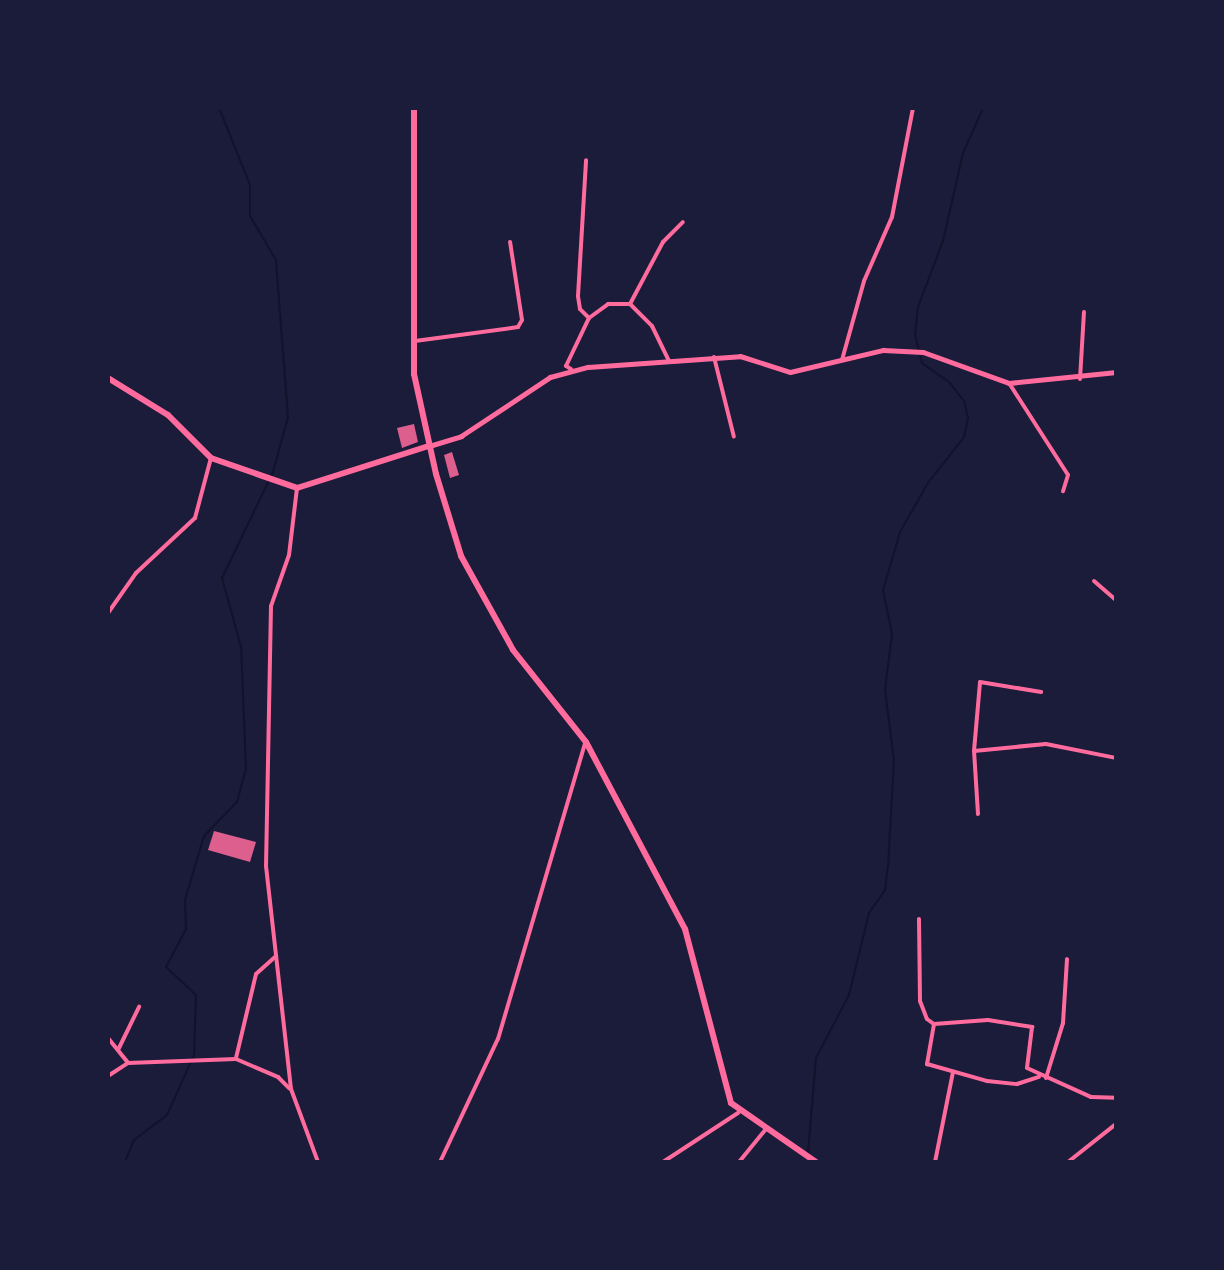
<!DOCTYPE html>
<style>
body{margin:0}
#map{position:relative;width:1224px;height:1270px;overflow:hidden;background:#1b1b3a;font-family:Mulish,sans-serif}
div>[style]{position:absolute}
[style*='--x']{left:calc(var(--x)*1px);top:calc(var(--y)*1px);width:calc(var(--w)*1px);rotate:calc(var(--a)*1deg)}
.stream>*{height:2px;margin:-1px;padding:0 1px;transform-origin:1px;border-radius:1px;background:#12122b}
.building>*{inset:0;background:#dd5f8e}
.minor>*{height:4px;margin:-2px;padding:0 2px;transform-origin:2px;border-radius:2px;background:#ff6b9d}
.tertiary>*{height:5px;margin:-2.5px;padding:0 2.5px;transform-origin:2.5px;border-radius:2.5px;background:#ff6b9d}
.secondary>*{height:6px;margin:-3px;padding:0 3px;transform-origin:3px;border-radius:3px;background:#ff6b9d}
span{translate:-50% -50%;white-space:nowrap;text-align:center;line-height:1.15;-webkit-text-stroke:6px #1b1b3a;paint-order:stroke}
.frame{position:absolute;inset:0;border:110px solid #1b1b3a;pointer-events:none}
</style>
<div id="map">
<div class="stream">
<i style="--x:808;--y:1153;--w:95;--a:-85.2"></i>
<i style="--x:816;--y:1058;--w:71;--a:-62.4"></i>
<i style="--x:849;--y:995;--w:84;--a:-76.3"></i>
<i style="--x:869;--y:913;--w:28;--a:-55"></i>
<i style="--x:885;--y:890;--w:23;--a:-83"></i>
<i style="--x:888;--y:867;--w:106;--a:-86.8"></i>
<i style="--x:894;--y:761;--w:72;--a:-97.2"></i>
<i style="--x:885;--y:690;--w:56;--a:-82.9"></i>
<i style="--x:892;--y:634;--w:45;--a:-101.6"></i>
<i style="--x:883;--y:590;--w:60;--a:-73.7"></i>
<i style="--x:900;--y:532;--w:56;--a:-60.3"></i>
<i style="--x:928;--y:483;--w:58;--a:-52"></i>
<i style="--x:964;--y:437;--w:19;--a:-78"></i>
<i style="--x:968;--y:418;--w:17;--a:-103"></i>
<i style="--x:964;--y:401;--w:24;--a:-128"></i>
<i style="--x:949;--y:382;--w:33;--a:-145"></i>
<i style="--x:922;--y:363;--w:29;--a:-104"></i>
<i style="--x:915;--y:335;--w:28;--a:-84"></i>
<i style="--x:918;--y:307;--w:71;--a:-69.3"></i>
<i style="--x:943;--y:241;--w:90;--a:-77.2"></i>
<i style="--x:963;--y:153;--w:49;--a:-66"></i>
<i style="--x:125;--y:1162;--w:24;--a:-68"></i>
<i style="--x:134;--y:1140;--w:41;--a:-37.1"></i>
<i style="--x:167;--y:1115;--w:66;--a:-65.8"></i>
<i style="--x:194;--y:1055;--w:60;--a:-88.1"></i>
<i style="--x:196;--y:995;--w:41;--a:-137"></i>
<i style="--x:166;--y:967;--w:43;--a:-62.2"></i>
<i style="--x:186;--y:929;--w:29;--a:-92"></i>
<i style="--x:185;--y:900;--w:67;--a:-73.5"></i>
<i style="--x:204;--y:836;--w:47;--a:-45.9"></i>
<i style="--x:237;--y:802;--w:34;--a:-75"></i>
<i style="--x:246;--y:769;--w:122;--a:-92.3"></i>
<i style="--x:241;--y:647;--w:72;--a:-105.4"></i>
<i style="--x:222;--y:578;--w:118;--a:-64.3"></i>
<i style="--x:273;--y:472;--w:57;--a:-74.7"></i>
<i style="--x:288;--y:417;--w:157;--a:-94.4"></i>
<i style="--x:276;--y:260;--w:51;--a:-120.6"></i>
<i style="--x:250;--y:216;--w:31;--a:-90"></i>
<i style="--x:250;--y:185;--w:83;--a:-111.9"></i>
</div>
<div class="building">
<i style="clip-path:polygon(414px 424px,418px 442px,402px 448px,397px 428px)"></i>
<i style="clip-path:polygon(452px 452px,459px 475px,450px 478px,444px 455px)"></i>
<i style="clip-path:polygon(214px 831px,256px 842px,250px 862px,208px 850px)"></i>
</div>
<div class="minor">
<i style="--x:630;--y:304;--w:70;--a:-62"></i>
<i style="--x:663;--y:242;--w:28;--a:-45"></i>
<i style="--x:589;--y:318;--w:24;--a:-36"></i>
<i style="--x:608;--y:304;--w:22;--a:0"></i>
<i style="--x:630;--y:304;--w:31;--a:45"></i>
<i style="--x:652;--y:326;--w:37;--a:64"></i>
<i style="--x:415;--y:341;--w:104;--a:-7.7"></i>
<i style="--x:518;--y:327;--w:8;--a:-60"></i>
<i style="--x:522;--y:320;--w:79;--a:-98.7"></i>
<i style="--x:714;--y:357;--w:82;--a:76"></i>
<i style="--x:842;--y:360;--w:82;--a:-74.4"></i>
<i style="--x:864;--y:281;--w:70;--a:-66.4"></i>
<i style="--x:892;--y:217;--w:111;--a:-79.1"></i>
<i style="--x:571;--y:369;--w:6;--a:-149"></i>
<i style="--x:566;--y:366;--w:53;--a:-64.4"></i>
<i style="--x:589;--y:318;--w:13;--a:-135"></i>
<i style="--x:580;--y:309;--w:13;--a:-99"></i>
<i style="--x:578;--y:296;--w:136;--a:-86.6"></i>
<i style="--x:1080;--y:379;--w:67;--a:-86.6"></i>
<i style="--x:1009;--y:383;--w:109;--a:57.3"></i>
<i style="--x:1068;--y:475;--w:17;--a:107"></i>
<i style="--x:297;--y:488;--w:67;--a:96.8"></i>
<i style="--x:289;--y:555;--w:54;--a:109.4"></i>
<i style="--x:271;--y:606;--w:260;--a:91.1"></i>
<i style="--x:266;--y:866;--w:224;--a:83.6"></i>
<i style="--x:291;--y:1089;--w:78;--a:69.7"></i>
<i style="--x:1094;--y:581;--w:29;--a:41"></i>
<i style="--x:108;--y:613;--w:49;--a:-55"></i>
<i style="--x:136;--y:573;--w:81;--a:-43"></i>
<i style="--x:195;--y:518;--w:62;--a:-75.1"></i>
<i style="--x:974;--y:751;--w:72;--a:-5.6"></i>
<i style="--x:1046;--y:744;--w:71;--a:11.3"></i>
<i style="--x:978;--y:814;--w:63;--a:-93.6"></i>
<i style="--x:974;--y:751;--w:69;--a:-85"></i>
<i style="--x:980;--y:682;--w:62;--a:9.3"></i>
<i style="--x:919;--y:919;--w:82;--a:89.3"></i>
<i style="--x:920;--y:1001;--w:19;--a:69"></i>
<i style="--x:927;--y:1019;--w:9;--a:36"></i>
<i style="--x:934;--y:1024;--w:54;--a:-4.2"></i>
<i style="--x:988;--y:1020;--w:45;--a:9"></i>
<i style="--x:1032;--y:1027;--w:41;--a:97"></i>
<i style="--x:1027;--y:1068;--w:70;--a:24.4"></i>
<i style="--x:1091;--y:1097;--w:25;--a:2"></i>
<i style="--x:934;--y:1024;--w:41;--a:99.9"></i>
<i style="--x:927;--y:1064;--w:62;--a:15.8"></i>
<i style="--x:987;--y:1081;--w:30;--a:6"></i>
<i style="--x:1017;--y:1084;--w:23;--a:-18"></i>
<i style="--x:108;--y:1038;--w:32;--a:51"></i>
<i style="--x:119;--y:1048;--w:46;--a:-64"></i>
<i style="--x:236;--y:1058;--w:86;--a:-76.6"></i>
<i style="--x:256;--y:974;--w:27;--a:-42"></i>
<i style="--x:108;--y:1076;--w:24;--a:-33"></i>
<i style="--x:128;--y:1063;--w:108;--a:-2.1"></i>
<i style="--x:236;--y:1059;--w:46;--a:23.2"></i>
<i style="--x:278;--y:1077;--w:16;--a:45"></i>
<i style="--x:1046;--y:1078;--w:58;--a:-72.8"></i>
<i style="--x:1063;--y:1023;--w:64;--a:-86.4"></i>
<i style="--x:440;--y:1162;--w:136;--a:-64.8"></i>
<i style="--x:498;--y:1039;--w:308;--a:-73.6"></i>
<i style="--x:663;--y:1162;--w:90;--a:-33.2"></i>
<i style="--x:739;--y:1162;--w:43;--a:-50.7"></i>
<i style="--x:935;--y:1162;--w:92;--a:-78.7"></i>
<i style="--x:1068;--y:1162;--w:61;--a:-38.4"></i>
</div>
<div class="tertiary">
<i style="--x:429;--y:446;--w:34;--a:-17"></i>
<i style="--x:461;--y:436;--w:107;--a:-33.5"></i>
<i style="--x:550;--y:377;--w:39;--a:-15"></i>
<i style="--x:588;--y:367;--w:152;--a:-4.1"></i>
<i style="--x:740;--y:356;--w:52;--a:17.7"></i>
<i style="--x:790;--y:372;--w:96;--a:-13.3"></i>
<i style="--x:883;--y:350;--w:40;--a:2.9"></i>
<i style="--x:923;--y:352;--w:91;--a:19.8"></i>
<i style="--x:1009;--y:383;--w:108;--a:-5.9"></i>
</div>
<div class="secondary">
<i style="--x:414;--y:108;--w:266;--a:90"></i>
<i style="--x:414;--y:374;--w:102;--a:77.6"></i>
<i style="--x:436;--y:474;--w:86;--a:73"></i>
<i style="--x:461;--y:556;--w:107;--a:61"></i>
<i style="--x:513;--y:650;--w:117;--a:51.6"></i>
<i style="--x:586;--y:742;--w:212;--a:62.1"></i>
<i style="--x:685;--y:929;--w:180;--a:75.2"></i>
<i style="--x:731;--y:1103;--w:103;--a:34.8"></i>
<i style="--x:108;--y:378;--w:70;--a:31.7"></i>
<i style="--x:168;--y:415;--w:61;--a:45"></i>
<i style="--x:211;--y:458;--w:91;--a:19.2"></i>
<i style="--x:297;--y:488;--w:139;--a:-17.7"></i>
</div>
<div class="frame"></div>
</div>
